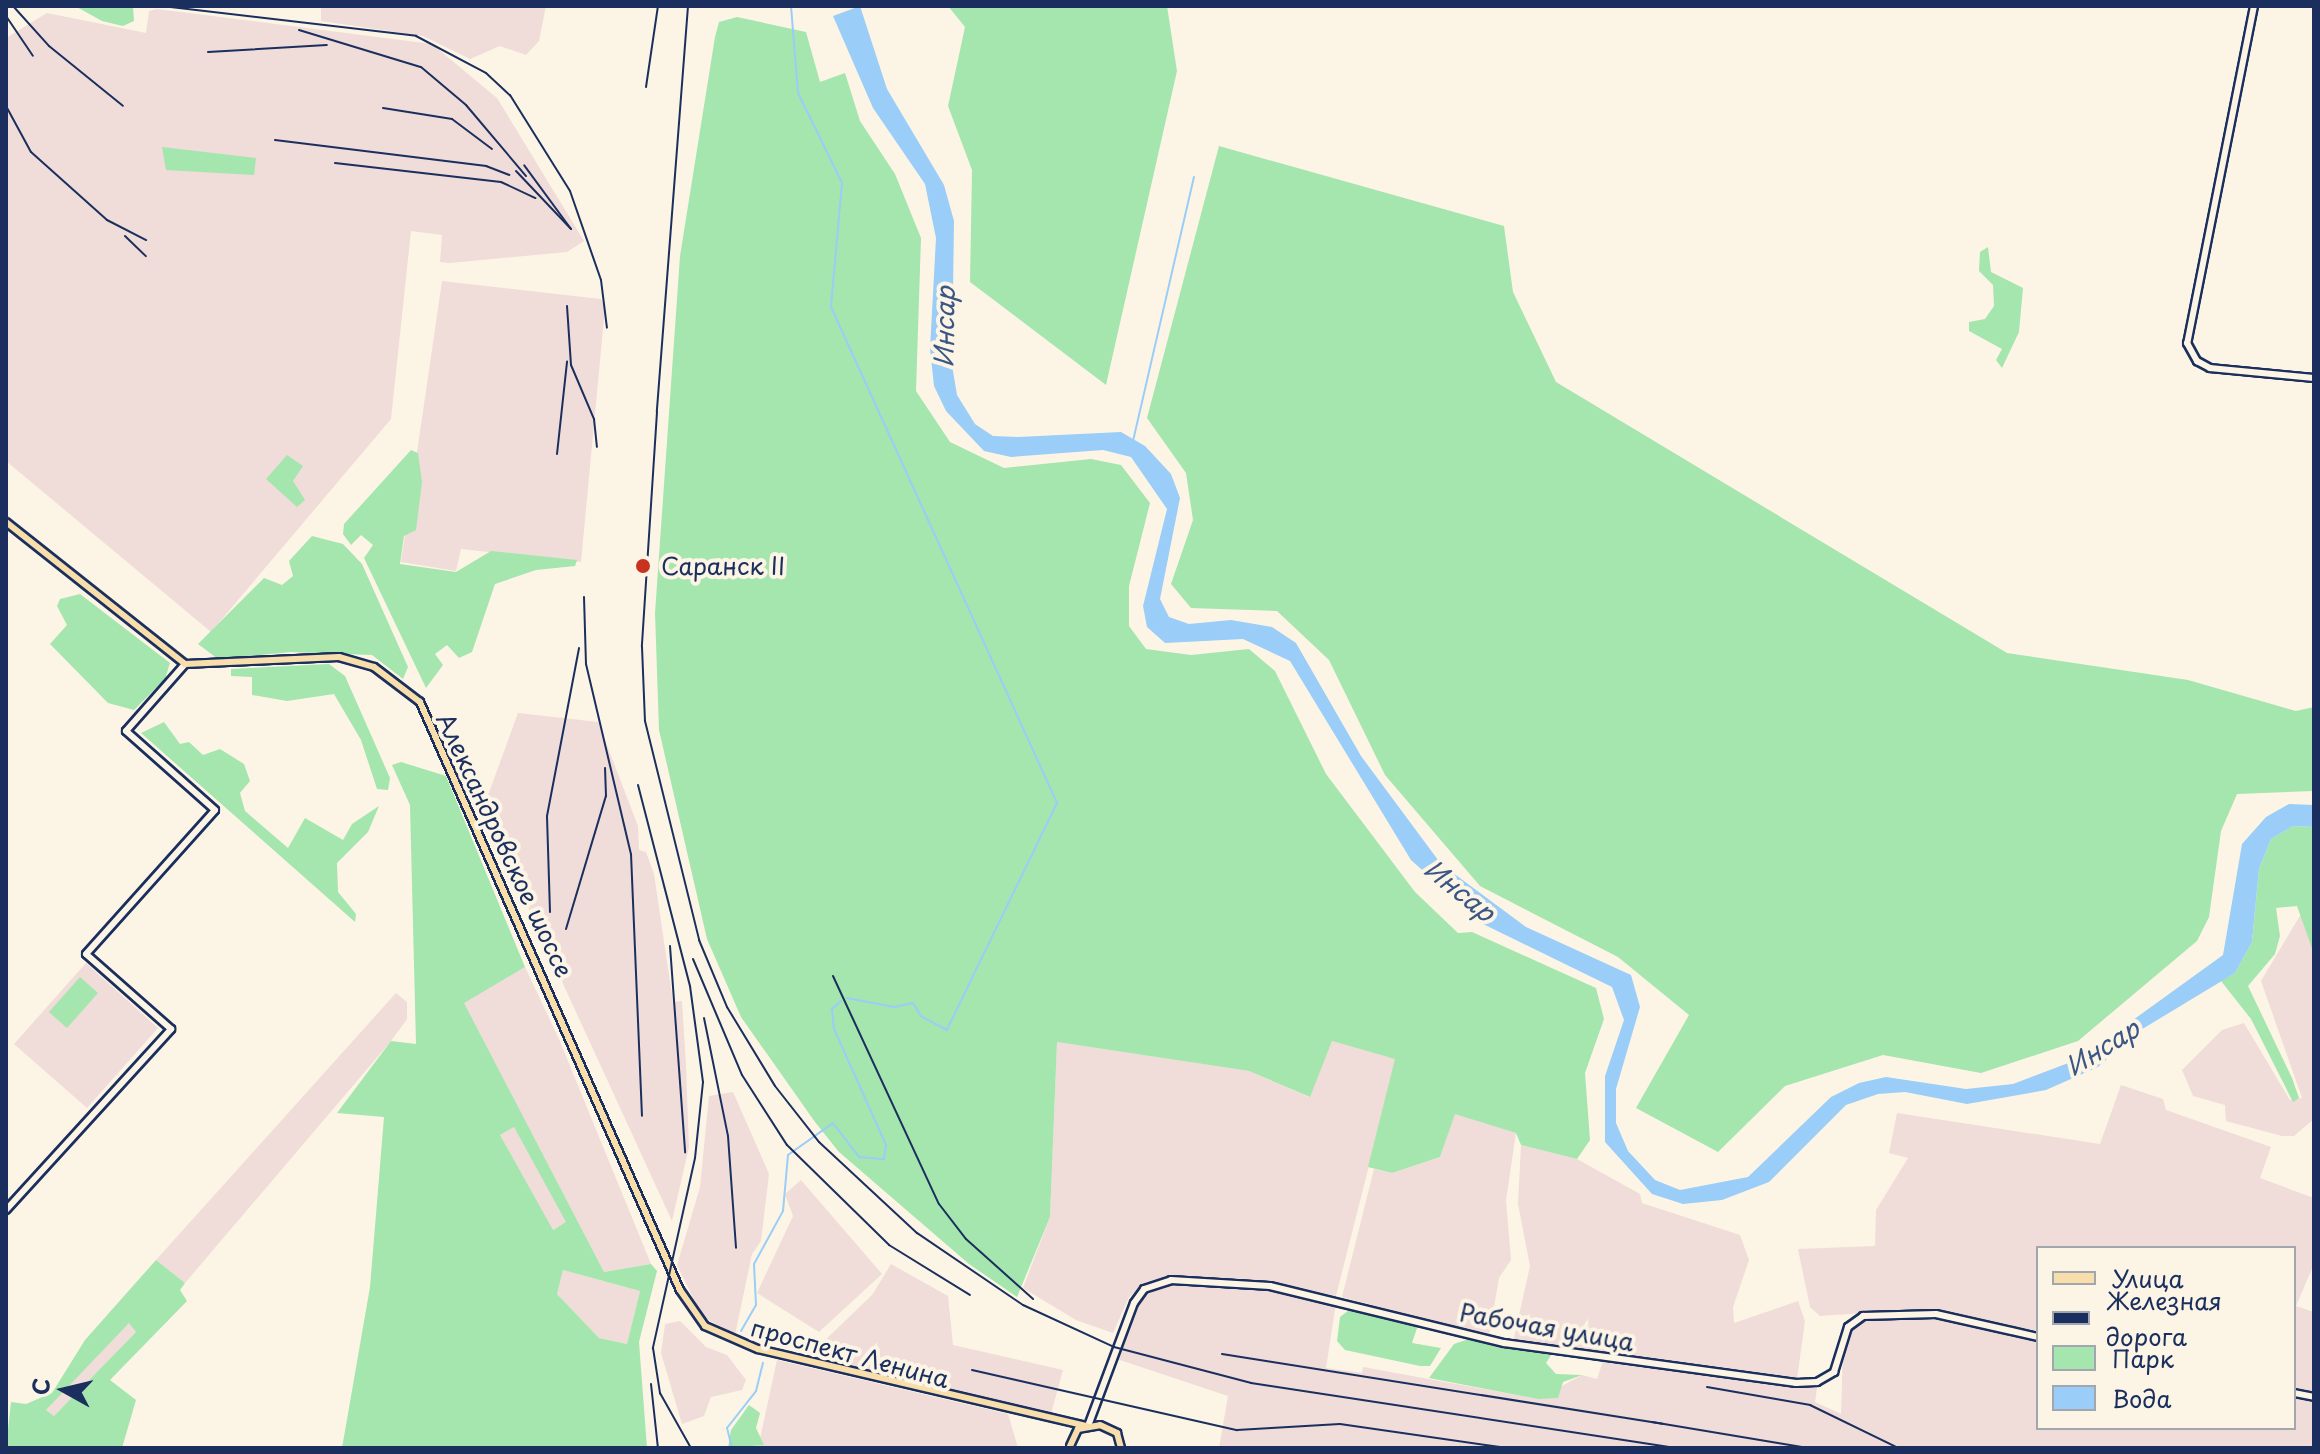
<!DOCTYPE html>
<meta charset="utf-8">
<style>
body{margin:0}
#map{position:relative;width:2320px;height:1454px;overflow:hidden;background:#fcf5e5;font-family:"Playpen Sans",sans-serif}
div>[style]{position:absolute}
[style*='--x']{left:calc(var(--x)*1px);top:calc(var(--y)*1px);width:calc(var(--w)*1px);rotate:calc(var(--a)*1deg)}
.built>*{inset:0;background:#f0dcd8}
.green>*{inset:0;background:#a5e5ae}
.water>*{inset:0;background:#9acdf7}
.stream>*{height:2px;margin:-1px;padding:0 1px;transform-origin:1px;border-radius:1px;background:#9acdf7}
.roads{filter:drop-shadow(2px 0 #1b2f5e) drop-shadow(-2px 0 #1b2f5e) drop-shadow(0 2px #1b2f5e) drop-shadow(0 -2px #1b2f5e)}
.secondary>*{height:6px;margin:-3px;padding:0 3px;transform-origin:3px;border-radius:3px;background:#fcf5e5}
.primary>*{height:6px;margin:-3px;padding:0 3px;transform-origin:3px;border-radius:3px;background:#f8deab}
.rail>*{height:2px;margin:-1px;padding:0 1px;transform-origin:1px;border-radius:1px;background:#1b2f5e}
.dots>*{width:22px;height:22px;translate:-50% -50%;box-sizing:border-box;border:4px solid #fcf5e5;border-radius:50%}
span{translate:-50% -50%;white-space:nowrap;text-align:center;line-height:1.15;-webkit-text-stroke:8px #fcf5e5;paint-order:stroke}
.poi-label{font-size:24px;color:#1b2f5e}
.left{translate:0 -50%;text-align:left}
.street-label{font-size:24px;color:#1b2f5e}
.water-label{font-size:26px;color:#3b5684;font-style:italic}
.frame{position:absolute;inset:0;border:8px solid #1b2f5e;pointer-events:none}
.legend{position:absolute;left:2036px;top:1246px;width:260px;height:184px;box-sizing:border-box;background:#fcf5e5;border:2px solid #a2a6af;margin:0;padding:10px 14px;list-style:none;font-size:24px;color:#1b2f5e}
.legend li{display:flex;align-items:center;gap:16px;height:40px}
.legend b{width:40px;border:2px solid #a2a6af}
.north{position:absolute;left:24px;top:1350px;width:80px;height:80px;-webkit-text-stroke:6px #fcf5e5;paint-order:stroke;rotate:278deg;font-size:22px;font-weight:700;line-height:32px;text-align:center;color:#1b2f5e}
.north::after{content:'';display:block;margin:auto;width:28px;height:36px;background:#1b2f5e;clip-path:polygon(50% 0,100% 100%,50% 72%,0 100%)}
</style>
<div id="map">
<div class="built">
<i style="clip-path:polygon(321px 6px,546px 6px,539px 41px,526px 55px,500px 46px,470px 59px,423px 36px,321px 21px)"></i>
<i style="clip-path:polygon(157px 9px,432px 44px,497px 98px,584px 241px,567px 252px,450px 263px,440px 262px,442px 235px,411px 231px,391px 419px,211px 632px,6px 461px,6px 38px,47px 13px,146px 33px,149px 11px)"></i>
<i style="clip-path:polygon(442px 281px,601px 299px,605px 308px,581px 562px,461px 549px,456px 571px,401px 562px)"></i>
<i style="clip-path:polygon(518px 713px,598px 722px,638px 826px,639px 850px,646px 852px,654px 874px,673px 1002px,682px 1001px,686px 1065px,689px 1147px,672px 1221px,502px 851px,487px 798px)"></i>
<i style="clip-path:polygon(2301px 914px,2314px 941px,2314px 1119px,2294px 1136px,2282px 1136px,2226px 1121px,2225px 1105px,2193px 1096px,2182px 1070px,2222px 1030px,2244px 1023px,2290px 1100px,2302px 1098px,2261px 981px)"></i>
<i style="clip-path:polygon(86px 963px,158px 1028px,87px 1108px,14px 1044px)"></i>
<i style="clip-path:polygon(525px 967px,559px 1039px,651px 1264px,604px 1272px,463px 1002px)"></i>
<i style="clip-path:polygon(396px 993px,407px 1002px,407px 1019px,391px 1041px,185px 1283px,156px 1260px)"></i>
<i style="clip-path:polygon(1332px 1041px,1396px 1059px,1336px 1296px,1247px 1279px,1171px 1276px,1146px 1282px,1129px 1297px,1113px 1333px,1076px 1320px,1023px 1288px,1050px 1217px,1057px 1042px,1249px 1071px,1309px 1097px)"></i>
<i style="clip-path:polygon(2121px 1085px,2163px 1099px,2166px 1110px,2271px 1147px,2260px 1178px,2314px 1198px,2314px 1264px,2296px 1306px,2314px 1312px,2314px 1393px,2294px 1389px,2294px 1248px,2038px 1248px,2038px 1331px,1922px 1309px,1820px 1316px,1810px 1307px,1798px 1249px,1875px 1246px,1876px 1210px,1908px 1158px,1889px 1153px,1897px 1113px,2100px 1144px)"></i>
<i style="clip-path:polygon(733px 1092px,769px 1174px,761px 1241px,752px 1254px,735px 1335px,702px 1316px,677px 1265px,700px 1187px,709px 1096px)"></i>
<i style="clip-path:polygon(1455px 1113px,1516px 1133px,1506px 1200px,1511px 1260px,1499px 1278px,1489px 1336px,1342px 1297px,1374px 1169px,1392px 1173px,1440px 1157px)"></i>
<i style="clip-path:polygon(514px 1127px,567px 1222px,552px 1230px,500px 1135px)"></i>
<i style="clip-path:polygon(1521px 1145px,1577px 1159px,1640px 1194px,1642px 1203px,1740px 1235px,1749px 1260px,1733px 1307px,1734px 1323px,1798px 1301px,1805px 1321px,1797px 1379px,1513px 1342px,1530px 1266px,1518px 1204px)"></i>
<i style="clip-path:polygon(801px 1180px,882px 1274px,819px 1332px,757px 1293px,793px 1216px,785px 1194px)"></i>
<i style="clip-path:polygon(891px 1264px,948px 1296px,953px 1345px,1063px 1370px,1051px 1414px,815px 1359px,819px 1346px,872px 1295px)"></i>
<i style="clip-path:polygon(563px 1270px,640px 1291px,627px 1344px,599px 1338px,557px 1294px)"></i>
<i style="clip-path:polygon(1177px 1282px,1269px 1289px,1336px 1303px,1326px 1368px,1362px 1373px,1363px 1367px,1538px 1399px,1582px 1375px,1597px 1379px,1603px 1361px,1817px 1388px,1815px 1402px,1841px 1414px,1843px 1350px,1852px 1327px,1873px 1316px,1937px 1318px,2038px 1340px,2038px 1428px,2294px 1428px,2294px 1396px,2314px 1400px,2314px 1448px,1219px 1448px,1228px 1396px,1117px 1359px,1140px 1303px,1152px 1290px)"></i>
<i style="clip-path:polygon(680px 1321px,706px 1347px,727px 1355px,746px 1380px,742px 1390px,711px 1397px,704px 1416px,682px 1424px,661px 1353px,665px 1324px)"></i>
<i style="clip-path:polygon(129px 1322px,136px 1332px,54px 1416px,46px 1410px)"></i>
<i style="clip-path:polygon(777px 1360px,1008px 1414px,1018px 1448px,758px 1448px)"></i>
</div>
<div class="green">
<i style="clip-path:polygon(75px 6px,133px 6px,134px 21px,123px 26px,102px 21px)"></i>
<i style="clip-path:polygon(948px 6px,1167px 6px,1177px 71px,1106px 385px,970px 282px,972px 170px,948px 106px,965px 27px)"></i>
<i style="clip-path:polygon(737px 17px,806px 32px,820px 82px,845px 73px,860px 121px,895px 174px,921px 238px,916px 391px,950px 442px,1004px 468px,1091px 459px,1121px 465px,1150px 503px,1129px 586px,1129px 626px,1146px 649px,1191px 655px,1249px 649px,1275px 671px,1326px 774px,1415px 892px,1458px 933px,1472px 932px,1596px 988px,1604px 1019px,1585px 1073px,1590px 1140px,1577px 1159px,1521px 1145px,1516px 1133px,1455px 1114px,1440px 1157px,1392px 1173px,1368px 1167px,1395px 1059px,1332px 1041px,1310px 1097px,1249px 1071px,1057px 1042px,1050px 1217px,1017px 1297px,969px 1264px,839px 1152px,815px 1122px,741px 1017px,707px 939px,659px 730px,655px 613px,680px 256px,715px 37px,719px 22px)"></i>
<i style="clip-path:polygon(1219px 146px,1504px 226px,1513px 292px,1556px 382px,2007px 653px,2188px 680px,2296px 711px,2314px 707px,2314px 791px,2237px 794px,2221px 831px,2209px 917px,2197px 941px,2078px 1041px,1981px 1073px,1883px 1055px,1785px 1086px,1718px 1152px,1636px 1108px,1689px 1015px,1618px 957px,1480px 886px,1385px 775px,1329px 660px,1277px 611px,1191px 608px,1171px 584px,1193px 520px,1186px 473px,1147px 418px)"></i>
<i style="clip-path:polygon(162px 147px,256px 158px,254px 175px,166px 170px)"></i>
<i style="clip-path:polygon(1988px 247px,1991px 272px,2023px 288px,2019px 332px,2002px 368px,1996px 360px,2002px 349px,1969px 331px,1969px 322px,1985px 319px,1994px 306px,1993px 285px,1979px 271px,1980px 252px)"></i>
<i style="clip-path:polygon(411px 450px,418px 453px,422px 482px,416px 530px,404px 536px,400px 564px,456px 572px,491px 551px,577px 560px,575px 566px,536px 570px,495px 584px,472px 652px,459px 658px,447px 645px,435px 654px,443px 665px,426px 688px,364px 558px,373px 545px,361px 535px,351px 545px,343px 534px,344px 524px)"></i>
<i style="clip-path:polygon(287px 455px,303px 466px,293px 481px,305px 500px,297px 507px,266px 479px)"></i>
<i style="clip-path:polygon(312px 536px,343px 544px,362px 564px,408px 667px,403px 679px,372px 655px,291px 652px,218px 659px,198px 644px,264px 578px,282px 585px,293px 576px,289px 561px)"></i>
<i style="clip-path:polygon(80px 594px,170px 663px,165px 679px,134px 710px,108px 703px,50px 644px,67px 625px,57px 606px,60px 599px)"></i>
<i style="clip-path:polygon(329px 664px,345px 676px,390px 778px,388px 790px,377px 789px,361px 740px,334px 694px,287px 701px,252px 695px,252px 677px,231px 676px,231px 669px)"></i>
<i style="clip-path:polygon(164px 722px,180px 744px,189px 742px,203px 755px,220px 749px,244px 764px,250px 781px,240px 793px,245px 811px,288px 848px,305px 818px,343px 840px,352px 824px,379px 806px,368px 832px,337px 863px,338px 892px,356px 914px,355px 922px,141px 733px)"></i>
<i style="clip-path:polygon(evenodd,401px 762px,446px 776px,525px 967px,464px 1003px,604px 1272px,651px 1264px,657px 1271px,639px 1342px,647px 1448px,342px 1448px,370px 1287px,384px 1117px,337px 1113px,391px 1041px,416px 1044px,410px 805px,392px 765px,401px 762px,514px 1127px,566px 1222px,553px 1230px,500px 1135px,514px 1127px,401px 762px,563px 1270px,640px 1291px,627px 1344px,599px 1338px,557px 1294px,563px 1270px)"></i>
<i style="clip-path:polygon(2293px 826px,2314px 827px,2314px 954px,2297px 906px,2276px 908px,2280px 936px,2275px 954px,2248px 986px,2292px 1078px,2299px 1098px,2293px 1102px,2251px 1019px,2221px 981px,2235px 973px,2252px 942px,2259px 869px,2271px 839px)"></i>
<i style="clip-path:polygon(80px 977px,98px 993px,67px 1028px,49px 1012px)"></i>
<i style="clip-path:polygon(evenodd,156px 1260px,185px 1283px,180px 1290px,187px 1301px,110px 1380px,136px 1400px,122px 1448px,6px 1448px,11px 1402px,26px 1404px,52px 1393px,85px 1340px,156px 1260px,129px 1323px,136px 1332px,54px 1416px,46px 1410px,129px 1323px)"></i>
<i style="clip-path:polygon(1353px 1307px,1418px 1325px,1412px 1343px,1441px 1348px,1430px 1366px,1420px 1366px,1345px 1350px,1337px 1341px,1340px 1317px)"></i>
<i style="clip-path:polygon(1469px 1339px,1551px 1355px,1546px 1363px,1556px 1374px,1582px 1375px,1563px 1382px,1558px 1398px,1538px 1399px,1429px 1378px,1454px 1344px)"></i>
<i style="clip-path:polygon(749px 1405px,760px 1413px,756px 1428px,764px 1445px,728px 1448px,731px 1430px)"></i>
</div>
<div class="water">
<i style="clip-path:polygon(860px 6px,887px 89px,944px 185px,954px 221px,952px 365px,957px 395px,975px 424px,993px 436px,1018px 437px,1121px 432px,1145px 446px,1171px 474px,1180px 498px,1160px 599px,1169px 617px,1189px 624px,1231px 620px,1272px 627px,1296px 643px,1361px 756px,1441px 864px,1526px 927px,1631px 975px,1640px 1007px,1616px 1089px,1616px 1123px,1628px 1151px,1655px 1180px,1680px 1190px,1748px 1177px,1831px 1097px,1859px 1083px,1886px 1077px,1966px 1089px,2013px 1084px,2079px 1059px,2223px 955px,2242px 844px,2266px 817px,2289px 804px,2314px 805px,2314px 827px,2293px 826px,2271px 839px,2259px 869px,2252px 942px,2235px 973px,2139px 1031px,2098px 1067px,2046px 1090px,1967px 1104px,1905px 1092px,1878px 1094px,1846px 1105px,1769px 1182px,1722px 1200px,1683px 1204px,1652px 1194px,1605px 1142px,1605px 1076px,1624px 1020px,1612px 987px,1481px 923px,1411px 860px,1290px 661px,1243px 639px,1165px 643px,1147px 627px,1143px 606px,1167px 509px,1131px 457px,1103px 450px,1011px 457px,984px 451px,946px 411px,934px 386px,930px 349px,936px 238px,925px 184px,873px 108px,833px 16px)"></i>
</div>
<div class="stream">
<i style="--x:791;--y:6;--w:87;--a:85.4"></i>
<i style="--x:798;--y:93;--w:100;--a:63.9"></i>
<i style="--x:842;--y:183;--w:124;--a:95.1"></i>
<i style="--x:831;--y:307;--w:545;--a:65.5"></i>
<i style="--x:1057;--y:803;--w:252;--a:115.9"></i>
<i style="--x:947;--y:1030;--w:30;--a:-152"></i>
<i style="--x:921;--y:1016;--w:15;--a:-122"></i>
<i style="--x:913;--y:1003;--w:19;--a:168"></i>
<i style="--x:894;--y:1007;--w:48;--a:-169.2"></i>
<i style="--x:1133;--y:441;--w:271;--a:-77"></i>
<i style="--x:741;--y:1331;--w:30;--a:-60"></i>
<i style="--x:756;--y:1305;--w:41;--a:-92.8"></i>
<i style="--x:754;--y:1264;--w:60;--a:-61.3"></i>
<i style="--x:783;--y:1211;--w:56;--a:-84.9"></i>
<i style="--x:788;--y:1155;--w:55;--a:-35.4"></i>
<i style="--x:833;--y:1123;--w:43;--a:52.6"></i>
<i style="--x:859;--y:1157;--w:25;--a:5"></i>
<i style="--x:884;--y:1159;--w:14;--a:-82"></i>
<i style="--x:886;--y:1145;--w:127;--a:-114.1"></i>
<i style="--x:834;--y:1029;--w:20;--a:-96"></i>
<i style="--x:832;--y:1009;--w:12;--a:-42"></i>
<i style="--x:732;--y:1448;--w:21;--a:-104"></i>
<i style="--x:727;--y:1428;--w:47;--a:-51.9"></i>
<i style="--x:756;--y:1391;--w:29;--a:-76"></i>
</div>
<div class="roads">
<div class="secondary">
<i style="--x:2254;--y:6;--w:344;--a:101.2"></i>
<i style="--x:2187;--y:343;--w:21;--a:61"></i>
<i style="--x:2197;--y:361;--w:15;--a:28"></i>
<i style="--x:2210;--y:368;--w:104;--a:5.5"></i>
<i style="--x:6;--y:1210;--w:245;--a:-47.6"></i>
<i style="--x:171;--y:1029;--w:113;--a:-138.6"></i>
<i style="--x:86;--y:954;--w:193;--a:-48.1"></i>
<i style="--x:215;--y:810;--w:119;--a:-138.4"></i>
<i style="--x:126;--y:731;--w:89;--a:-48.6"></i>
<i style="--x:2294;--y:1393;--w:20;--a:11"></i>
<i style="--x:1088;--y:1426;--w:131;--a:-69.5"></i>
<i style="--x:1134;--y:1303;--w:17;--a:-54"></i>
<i style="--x:1144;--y:1289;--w:28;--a:-18"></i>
<i style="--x:1171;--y:1280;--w:99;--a:3.5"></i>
<i style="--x:1270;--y:1286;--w:241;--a:13.7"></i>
<i style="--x:1504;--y:1343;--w:295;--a:7.8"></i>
<i style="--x:1796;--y:1383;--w:21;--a:-3"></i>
<i style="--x:1817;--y:1382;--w:20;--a:-30"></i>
<i style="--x:1834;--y:1372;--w:47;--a:-72.7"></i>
<i style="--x:1848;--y:1327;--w:19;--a:-36"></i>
<i style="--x:1863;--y:1316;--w:73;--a:-1.6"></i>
<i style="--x:1936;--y:1314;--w:105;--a:12.7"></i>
</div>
<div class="primary">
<i style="--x:6;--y:522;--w:228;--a:38.4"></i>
<i style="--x:185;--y:664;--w:154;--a:-2.6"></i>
<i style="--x:339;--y:657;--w:36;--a:16"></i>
<i style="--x:374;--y:667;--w:58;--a:37.3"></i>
<i style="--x:420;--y:702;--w:643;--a:66.15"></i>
<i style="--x:680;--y:1290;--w:44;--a:55.2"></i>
<i style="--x:705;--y:1326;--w:58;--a:23.5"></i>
<i style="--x:758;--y:1349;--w:337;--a:13.2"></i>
<i style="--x:1070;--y:1446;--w:19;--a:-65"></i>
<i style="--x:1078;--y:1429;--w:22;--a:-10"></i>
<i style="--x:1100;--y:1425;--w:19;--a:25"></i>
<i style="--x:1117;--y:1433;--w:16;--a:75"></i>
</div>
</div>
<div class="rail">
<i style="--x:13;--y:6;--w:54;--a:48"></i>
<i style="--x:49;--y:46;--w:95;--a:39"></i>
<i style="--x:162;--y:6;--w:256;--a:6.7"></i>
<i style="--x:416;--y:36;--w:79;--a:27.9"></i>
<i style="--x:486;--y:73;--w:33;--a:43"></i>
<i style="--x:510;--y:95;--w:113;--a:58"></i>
<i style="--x:570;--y:191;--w:94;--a:70.8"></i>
<i style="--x:601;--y:280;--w:48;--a:82.9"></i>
<i style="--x:688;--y:6;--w:407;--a:94.4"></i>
<i style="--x:657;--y:412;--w:235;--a:93.7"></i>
<i style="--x:642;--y:647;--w:74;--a:87.7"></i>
<i style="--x:645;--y:721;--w:226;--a:76.1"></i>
<i style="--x:699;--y:940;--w:73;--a:67.3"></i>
<i style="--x:727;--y:1007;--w:92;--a:58.7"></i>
<i style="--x:775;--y:1086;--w:71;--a:51.8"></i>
<i style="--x:819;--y:1142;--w:134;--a:42.9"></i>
<i style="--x:917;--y:1233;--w:128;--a:34.2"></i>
<i style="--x:1023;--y:1305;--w:100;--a:24.8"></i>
<i style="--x:1114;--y:1347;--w:142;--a:14.7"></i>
<i style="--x:1251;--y:1383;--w:428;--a:8.7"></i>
<i style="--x:6;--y:16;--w:48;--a:56"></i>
<i style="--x:299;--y:30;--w:127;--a:16.9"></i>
<i style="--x:421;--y:67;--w:59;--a:40.2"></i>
<i style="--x:466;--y:105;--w:93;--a:49.8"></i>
<i style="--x:208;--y:52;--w:119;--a:-3.4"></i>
<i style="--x:646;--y:87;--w:82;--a:-81.6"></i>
<i style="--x:6;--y:106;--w:52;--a:61.5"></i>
<i style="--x:31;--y:152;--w:102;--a:41.8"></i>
<i style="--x:107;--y:220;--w:44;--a:27.1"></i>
<i style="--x:383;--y:108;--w:70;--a:9.1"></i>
<i style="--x:452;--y:119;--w:50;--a:36.9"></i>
<i style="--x:275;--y:140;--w:213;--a:7"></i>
<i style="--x:486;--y:166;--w:25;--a:21"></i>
<i style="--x:335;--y:163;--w:167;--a:6.5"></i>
<i style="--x:501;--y:182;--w:38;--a:25"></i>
<i style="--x:516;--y:171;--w:80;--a:46.5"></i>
<i style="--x:571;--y:229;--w:79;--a:-126.3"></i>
<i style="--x:125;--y:236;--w:29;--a:44"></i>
<i style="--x:567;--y:306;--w:59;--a:86.1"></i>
<i style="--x:571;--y:365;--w:59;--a:66.9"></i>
<i style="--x:594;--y:419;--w:28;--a:84"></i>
<i style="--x:557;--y:454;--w:93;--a:-83.8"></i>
<i style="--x:584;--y:597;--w:67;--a:88.3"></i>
<i style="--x:586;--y:664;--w:195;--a:76.7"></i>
<i style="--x:631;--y:854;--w:262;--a:87.6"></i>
<i style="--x:638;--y:785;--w:208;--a:75.5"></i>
<i style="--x:690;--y:986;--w:97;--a:82.3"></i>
<i style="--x:703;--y:1082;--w:76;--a:96"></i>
<i style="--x:695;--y:1158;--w:195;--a:102.5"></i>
<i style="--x:653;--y:1348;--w:46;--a:81.2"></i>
<i style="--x:660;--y:1393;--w:63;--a:60.6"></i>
<i style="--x:550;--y:912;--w:96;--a:-91.8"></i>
<i style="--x:547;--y:816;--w:171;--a:-79.2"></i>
<i style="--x:566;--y:929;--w:139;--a:-73.3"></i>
<i style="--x:606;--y:796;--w:28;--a:-92"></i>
<i style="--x:670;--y:946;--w:207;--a:85.8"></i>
<i style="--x:693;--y:959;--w:126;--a:67.1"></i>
<i style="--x:742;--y:1075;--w:83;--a:57.3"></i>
<i style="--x:787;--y:1145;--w:143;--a:44.4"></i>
<i style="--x:889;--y:1245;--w:95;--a:31.7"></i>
<i style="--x:833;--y:976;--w:251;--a:65.1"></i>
<i style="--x:939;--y:1204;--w:44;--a:52.4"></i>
<i style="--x:966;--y:1239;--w:90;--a:41.8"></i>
<i style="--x:704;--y:1018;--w:120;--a:78.5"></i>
<i style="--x:728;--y:1136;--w:112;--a:85.9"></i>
<i style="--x:1222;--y:1354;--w:446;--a:9"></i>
<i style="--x:972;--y:1370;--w:272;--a:12.8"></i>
<i style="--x:1237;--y:1430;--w:103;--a:-3.3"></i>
<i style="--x:1340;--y:1424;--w:169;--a:8.2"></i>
<i style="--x:651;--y:1384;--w:64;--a:83.8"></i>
<i style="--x:1707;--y:1387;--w:105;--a:9.9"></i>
<i style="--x:1810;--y:1405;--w:98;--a:26"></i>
<i style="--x:1652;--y:1422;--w:158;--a:9.5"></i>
</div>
<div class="dots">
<i style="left:643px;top:566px;background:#c8321e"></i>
</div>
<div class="poi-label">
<span class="left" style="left:661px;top:566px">Саранск II</span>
</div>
<div class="street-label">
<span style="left:505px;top:845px;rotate:65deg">Александровское шоссе</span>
<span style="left:1547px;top:1327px;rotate:10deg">Рабочая улица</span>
<span style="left:850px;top:1353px;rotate:15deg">проспект Ленина</span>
</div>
<div class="water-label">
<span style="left:944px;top:327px;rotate:-89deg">Инсар</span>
<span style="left:1460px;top:890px;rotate:39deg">Инсар</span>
<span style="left:2102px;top:1047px;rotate:-32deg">Инсар</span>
</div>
<div class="frame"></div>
<ul class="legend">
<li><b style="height:10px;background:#f8deab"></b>Улица</li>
<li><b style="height:10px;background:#1b2f5e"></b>Железная дорога</li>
<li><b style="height:22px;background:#a5e5ae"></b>Парк</li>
<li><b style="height:22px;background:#9acdf7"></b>Вода</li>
</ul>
<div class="north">С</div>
</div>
